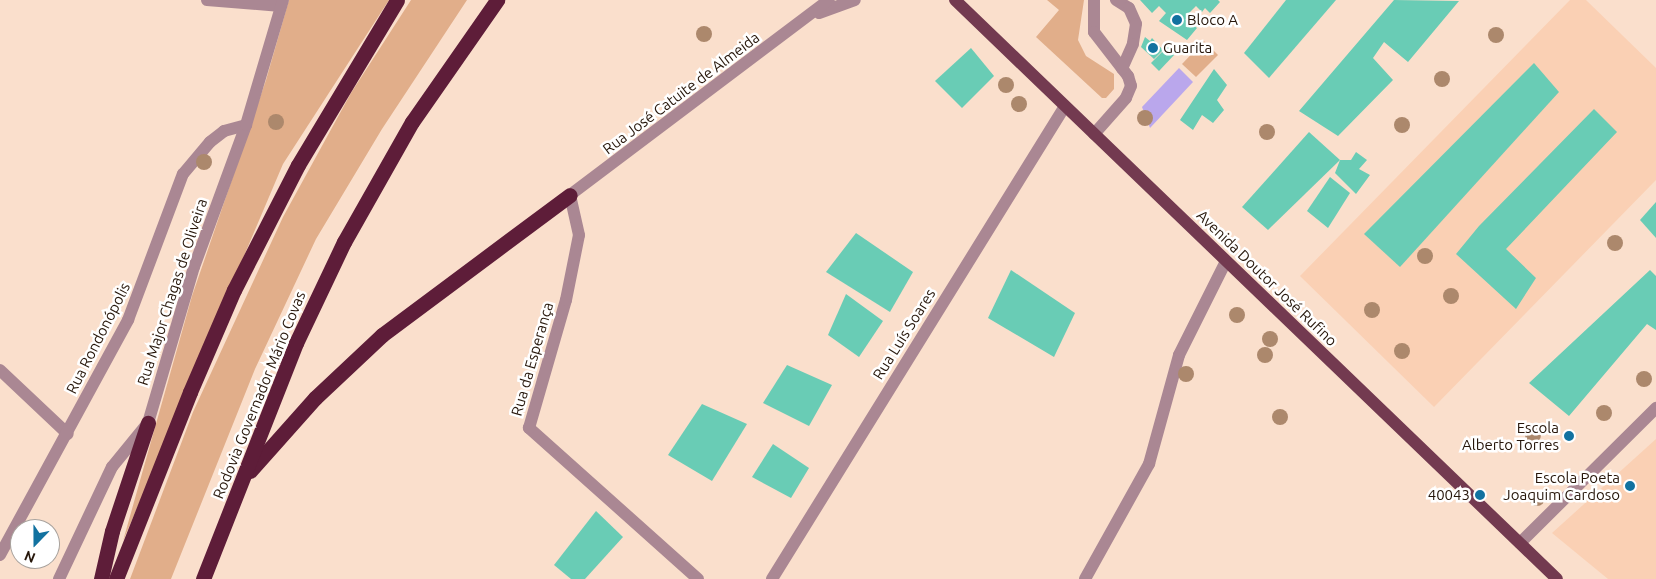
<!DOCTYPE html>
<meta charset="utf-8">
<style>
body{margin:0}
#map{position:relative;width:1656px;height:579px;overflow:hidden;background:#fadfcc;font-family:Ubuntu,sans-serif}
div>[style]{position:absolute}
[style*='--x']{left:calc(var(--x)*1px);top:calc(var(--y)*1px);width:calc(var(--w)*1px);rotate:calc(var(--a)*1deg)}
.built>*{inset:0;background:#fad0b4}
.green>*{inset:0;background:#e1ae8a}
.water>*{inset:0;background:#baa7ec}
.building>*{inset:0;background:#69ccb5}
.minor>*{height:12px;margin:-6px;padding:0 6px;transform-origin:6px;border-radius:6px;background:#aa8793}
.major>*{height:12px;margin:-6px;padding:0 6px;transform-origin:6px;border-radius:6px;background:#733a50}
.highway>*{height:15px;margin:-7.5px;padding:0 7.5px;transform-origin:7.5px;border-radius:7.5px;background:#5e1d39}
.trees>*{width:16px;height:16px;margin:-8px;border-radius:50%;background:#ac886c}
.dots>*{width:14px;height:14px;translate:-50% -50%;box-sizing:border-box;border:2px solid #fff;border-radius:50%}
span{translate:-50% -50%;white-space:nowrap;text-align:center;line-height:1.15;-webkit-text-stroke:5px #fff;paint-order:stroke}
.poi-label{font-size:15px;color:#26160a}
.left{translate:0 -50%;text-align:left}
.right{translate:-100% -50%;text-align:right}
.street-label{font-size:15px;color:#26160a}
.north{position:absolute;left:10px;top:519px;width:50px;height:50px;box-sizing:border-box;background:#fff;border:1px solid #a8a29d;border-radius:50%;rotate:202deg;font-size:14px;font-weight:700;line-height:20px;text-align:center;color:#26160a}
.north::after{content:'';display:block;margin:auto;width:18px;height:22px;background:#1272a0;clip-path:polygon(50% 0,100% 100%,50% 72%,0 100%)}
</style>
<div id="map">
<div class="built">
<i style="clip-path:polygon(1570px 0,1586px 0,1656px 68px,1656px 180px,1434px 407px,1300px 276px)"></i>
<i style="clip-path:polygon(1656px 439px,1656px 579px,1608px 579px,1552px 533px)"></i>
</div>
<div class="green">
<i style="clip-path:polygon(289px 0,389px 0,283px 164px,123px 541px,192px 296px,266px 80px)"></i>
<i style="clip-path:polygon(411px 0,467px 0,382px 129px,316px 239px,255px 369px,171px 579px,130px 579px,193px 412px,283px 217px,351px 93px)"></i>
<i style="clip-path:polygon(1047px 0,1084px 0,1078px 40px,1086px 56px,1114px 74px,1114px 89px,1106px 98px,1102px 98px,1036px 37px,1059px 10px)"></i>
<i style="clip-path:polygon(1204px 41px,1218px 55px,1196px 77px,1182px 64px)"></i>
</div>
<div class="water">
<i style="clip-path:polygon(1179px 68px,1193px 82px,1150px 128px,1142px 107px)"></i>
</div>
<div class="building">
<i style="clip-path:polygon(1140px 0,1218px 0,1220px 2px,1210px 13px,1205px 8px,1202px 12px,1196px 6px,1189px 13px,1195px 19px,1191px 23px,1197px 28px,1187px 40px,1159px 21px,1166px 13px,1159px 6px,1152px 13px)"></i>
<i style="clip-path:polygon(1286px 0,1336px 0,1269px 78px,1244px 53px)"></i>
<i style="clip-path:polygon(1394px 0,1459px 1px,1408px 62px,1384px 42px,1373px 58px,1393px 80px,1338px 136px,1299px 111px)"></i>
<i style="clip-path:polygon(1145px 37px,1150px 41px,1152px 38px,1163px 50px,1154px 59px,1141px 47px)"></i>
<i style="clip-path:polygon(1168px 46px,1175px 54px,1159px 71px,1151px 63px)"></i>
<i style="clip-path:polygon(971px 48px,994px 76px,962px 108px,935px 81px)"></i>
<i style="clip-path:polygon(1534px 63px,1559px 92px,1400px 267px,1364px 234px)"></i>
<i style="clip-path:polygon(1214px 69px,1227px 85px,1217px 100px,1224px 110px,1213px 123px,1202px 115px,1193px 130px,1180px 120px)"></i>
<i style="clip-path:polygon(1594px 109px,1617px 132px,1506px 249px,1536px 278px,1516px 309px,1456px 254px,1479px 226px)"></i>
<i style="clip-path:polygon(1309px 132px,1340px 160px,1268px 230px,1242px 207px)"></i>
<i style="clip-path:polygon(1356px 152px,1367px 160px,1359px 169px,1370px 175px,1356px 194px,1335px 173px,1340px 160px,1351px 160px)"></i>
<i style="clip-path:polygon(1330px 177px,1350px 193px,1328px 228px,1307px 211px)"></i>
<i style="clip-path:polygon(1656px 202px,1656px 238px,1640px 220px)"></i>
<i style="clip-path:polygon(856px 233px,913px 272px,890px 312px,826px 272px)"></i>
<i style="clip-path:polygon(1011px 270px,1075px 313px,1054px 357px,988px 318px)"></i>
<i style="clip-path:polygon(1650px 270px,1656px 276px,1656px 330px,1647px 324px,1569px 416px,1529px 383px)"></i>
<i style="clip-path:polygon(846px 294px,883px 321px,859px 357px,828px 335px)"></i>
<i style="clip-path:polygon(787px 365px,832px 385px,809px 426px,763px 403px)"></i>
<i style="clip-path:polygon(702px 404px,747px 424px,712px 481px,668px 455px)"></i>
<i style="clip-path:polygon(773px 444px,809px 468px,791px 498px,752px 477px)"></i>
<i style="clip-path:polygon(596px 511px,623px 537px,585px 579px,571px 579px,554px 565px)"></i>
</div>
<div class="minor">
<i style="--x:207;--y:0;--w:74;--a:4.6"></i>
<i style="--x:1094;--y:0;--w:32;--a:90"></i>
<i style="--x:1094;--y:32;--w:56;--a:52.3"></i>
<i style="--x:1128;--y:76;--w:10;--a:73"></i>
<i style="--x:1131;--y:86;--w:13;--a:113"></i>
<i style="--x:1126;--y:98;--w:48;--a:131.6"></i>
<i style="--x:1116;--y:0;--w:15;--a:32"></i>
<i style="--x:1129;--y:8;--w:17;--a:66"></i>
<i style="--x:1136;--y:24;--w:20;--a:99"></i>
<i style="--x:1133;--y:44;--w:27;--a:114"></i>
<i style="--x:819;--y:13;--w:38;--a:-20"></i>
<i style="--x:0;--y:370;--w:93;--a:43.3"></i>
<i style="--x:1520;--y:543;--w:192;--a:-44.8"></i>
<i style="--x:0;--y:555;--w:268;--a:-61.4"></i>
<i style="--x:128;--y:320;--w:156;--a:-69.4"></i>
<i style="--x:183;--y:174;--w:42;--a:-49.8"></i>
<i style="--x:210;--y:142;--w:18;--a:-38"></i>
<i style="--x:224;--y:131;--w:23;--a:-15"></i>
<i style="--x:59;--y:579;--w:124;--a:-64.7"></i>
<i style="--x:112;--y:467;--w:57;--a:-50.7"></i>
<i style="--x:148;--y:423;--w:163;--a:-73.6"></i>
<i style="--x:194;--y:267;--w:151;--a:-69.9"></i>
<i style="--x:246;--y:125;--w:130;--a:-73.5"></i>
<i style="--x:698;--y:579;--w:227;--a:-138.2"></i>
<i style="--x:529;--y:428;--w:133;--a:-73.9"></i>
<i style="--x:566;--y:300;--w:66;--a:-78.7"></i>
<i style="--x:579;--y:235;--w:41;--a:-102.7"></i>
<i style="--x:570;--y:195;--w:324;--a:-37"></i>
<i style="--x:772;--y:579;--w:556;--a:-58.22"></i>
<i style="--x:1085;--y:579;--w:132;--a:-60.9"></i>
<i style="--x:1149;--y:464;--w:113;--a:-74.6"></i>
<i style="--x:1179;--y:355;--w:105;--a:-63.4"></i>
</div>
<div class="major">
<i style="--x:955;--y:0;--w:835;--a:43.88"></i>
</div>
<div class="highway">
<i style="--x:250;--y:471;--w:98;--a:-48.3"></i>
<i style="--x:315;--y:398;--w:92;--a:-43.2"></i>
<i style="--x:382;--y:335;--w:234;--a:-36.7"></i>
<i style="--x:101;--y:579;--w:49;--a:-77.1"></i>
<i style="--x:112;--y:531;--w:114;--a:-71.6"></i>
<i style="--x:116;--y:579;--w:201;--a:-68.4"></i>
<i style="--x:190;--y:392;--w:111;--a:-66.7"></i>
<i style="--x:234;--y:290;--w:140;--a:-62.9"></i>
<i style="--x:298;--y:165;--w:192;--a:-59"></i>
<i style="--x:203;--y:579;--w:254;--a:-68.5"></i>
<i style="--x:296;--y:343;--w:112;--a:-64.6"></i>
<i style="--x:344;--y:242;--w:138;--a:-60.5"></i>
<i style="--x:412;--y:122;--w:149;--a:-55.1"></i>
</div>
<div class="trees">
<i style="left:704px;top:34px"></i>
<i style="left:1496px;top:35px"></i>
<i style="left:1442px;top:79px"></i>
<i style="left:1006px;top:85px"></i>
<i style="left:1019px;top:104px"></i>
<i style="left:1145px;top:118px"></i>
<i style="left:276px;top:122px"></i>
<i style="left:1402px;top:125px"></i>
<i style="left:1267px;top:132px"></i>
<i style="left:204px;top:162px"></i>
<i style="left:1615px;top:243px"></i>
<i style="left:1425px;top:256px"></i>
<i style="left:1451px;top:296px"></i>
<i style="left:1372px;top:310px"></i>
<i style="left:1237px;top:315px"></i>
<i style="left:1270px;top:339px"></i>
<i style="left:1402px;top:351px"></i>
<i style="left:1265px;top:355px"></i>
<i style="left:1186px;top:374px"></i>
<i style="left:1644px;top:379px"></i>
<i style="left:1604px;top:413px"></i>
<i style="left:1280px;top:417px"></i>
<i style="left:1533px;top:435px"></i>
<i style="left:1537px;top:498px"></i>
</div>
<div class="dots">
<i style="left:1177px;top:20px;background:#1272a0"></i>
<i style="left:1153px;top:48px;background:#1272a0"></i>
<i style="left:1569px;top:436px;background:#1272a0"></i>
<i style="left:1630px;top:486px;background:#1272a0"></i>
<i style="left:1480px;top:495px;background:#1272a0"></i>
</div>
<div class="poi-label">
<span class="left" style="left:1187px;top:20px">Bloco A</span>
<span class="left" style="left:1163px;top:48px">Guarita</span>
<span class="right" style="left:1559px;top:436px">Escola<br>Alberto Torres</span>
<span class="right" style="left:1620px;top:486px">Escola Poeta<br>Joaquim Cardoso</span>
<span class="right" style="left:1470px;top:495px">40043</span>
</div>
<div class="street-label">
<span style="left:681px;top:93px;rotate:-37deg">Rua José Catuite de Almeida</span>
<span style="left:1267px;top:278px;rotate:44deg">Avenida Doutor José Rufino</span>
<span style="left:172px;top:292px;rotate:-72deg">Rua Major Chagas de Oliveira</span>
<span style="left:904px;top:334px;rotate:-58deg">Rua Luís Soares</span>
<span style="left:98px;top:338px;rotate:-63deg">Rua Rondonópolis</span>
<span style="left:532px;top:359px;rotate:-74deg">Rua da Esperança</span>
<span style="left:259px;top:395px;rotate:-68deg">Rodovia Governador Mário Covas</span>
</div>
<div class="north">N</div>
</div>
